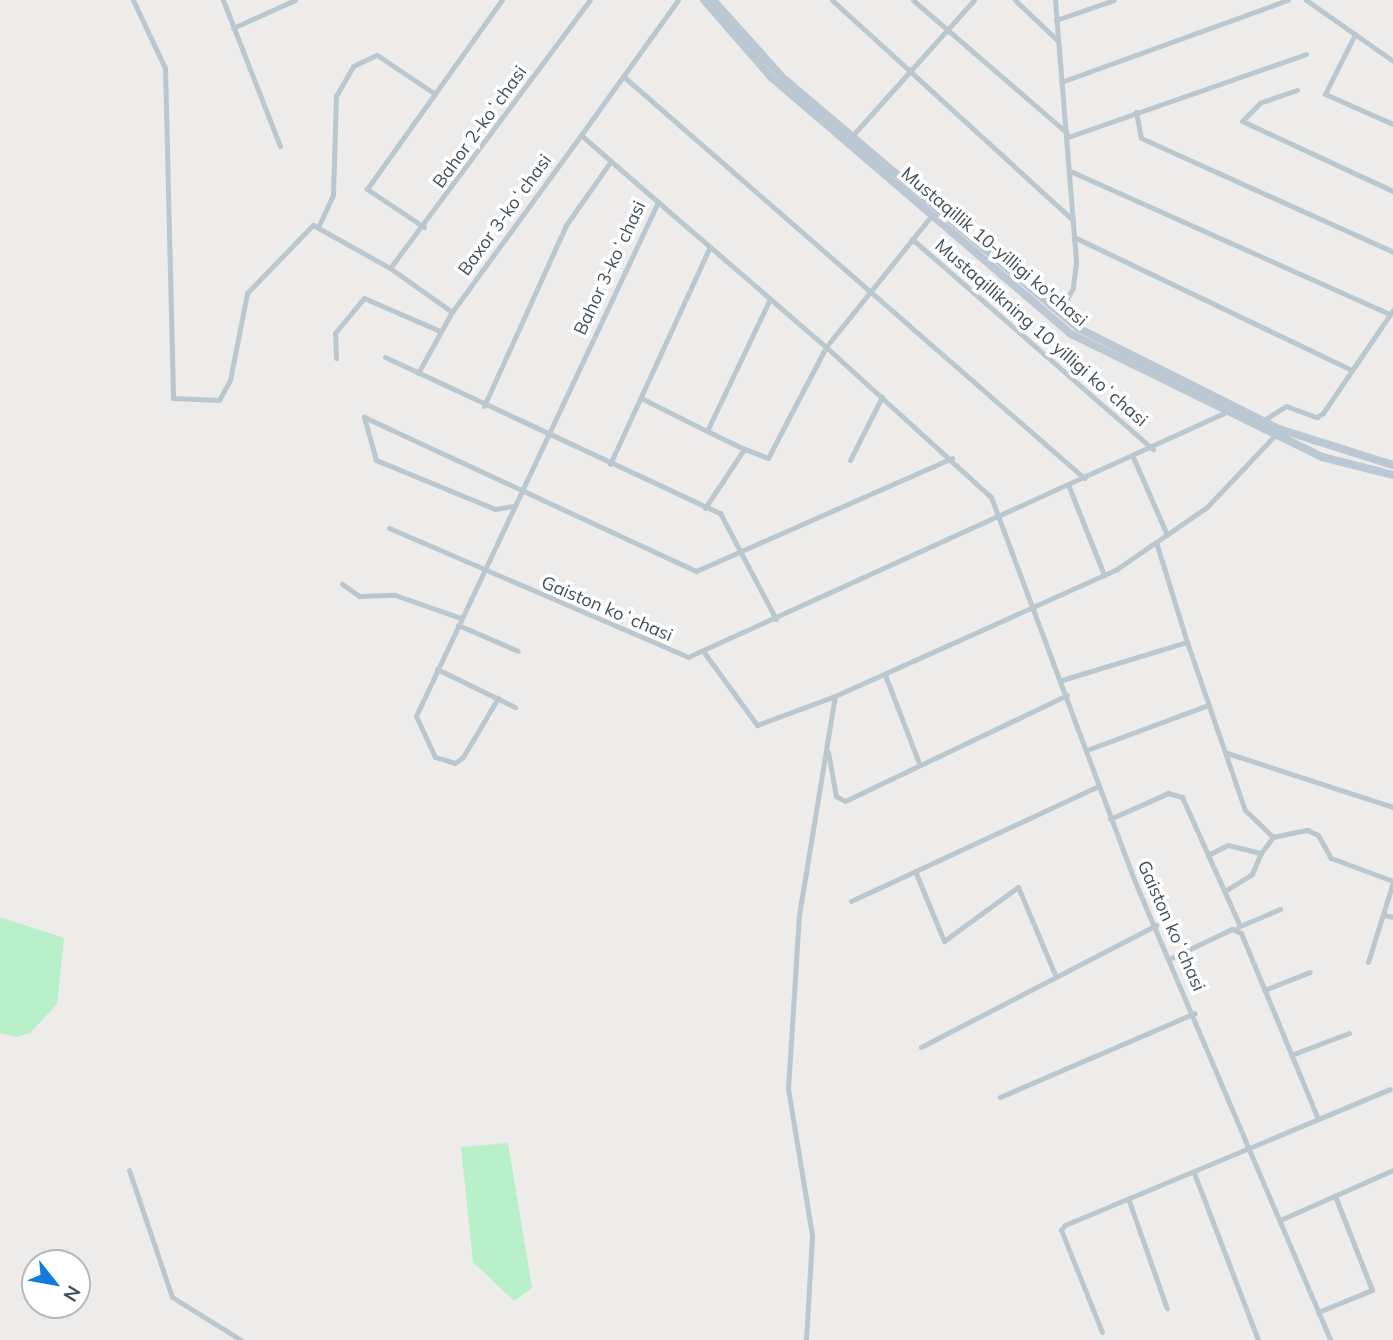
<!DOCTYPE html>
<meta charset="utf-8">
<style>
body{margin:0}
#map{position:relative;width:1393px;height:1340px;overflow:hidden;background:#eeebeb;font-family:Mulish,sans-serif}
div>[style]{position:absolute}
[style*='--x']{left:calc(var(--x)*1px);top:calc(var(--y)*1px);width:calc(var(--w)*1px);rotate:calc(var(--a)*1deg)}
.green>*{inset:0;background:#b7efc9}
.street>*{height:5px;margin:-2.5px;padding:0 2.5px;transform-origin:2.5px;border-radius:2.5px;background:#bbc7ce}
.secondary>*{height:8px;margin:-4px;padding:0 4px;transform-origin:4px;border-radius:4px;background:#bbc8d3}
span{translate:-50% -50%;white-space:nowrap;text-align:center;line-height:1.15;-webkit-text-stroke:7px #fff;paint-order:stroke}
.street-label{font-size:18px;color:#435059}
.north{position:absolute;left:21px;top:1249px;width:70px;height:70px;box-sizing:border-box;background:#fff;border:2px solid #b4b9bd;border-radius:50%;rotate:121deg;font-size:19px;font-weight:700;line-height:28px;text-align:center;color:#435059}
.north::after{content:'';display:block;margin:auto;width:24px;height:32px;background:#157ade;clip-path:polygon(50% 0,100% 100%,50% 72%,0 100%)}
</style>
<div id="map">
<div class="green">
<i style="clip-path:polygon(0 917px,64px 938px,57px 1004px,30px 1033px,17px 1037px,0 1033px)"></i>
<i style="clip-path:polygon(508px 1143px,532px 1288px,514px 1301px,473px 1262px,461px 1147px)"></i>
</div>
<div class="street">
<i style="--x:133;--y:0;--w:75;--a:64.8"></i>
<i style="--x:165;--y:68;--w:330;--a:88.6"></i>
<i style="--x:173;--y:398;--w:46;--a:2.5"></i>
<i style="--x:219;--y:400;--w:23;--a:-61"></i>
<i style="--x:230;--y:380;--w:89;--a:-78.9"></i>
<i style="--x:247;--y:293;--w:95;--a:-45.9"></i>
<i style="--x:313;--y:225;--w:88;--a:29.2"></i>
<i style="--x:390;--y:268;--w:76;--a:35.4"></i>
<i style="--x:223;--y:0;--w:157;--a:68.7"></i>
<i style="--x:832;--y:0;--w:326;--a:42.4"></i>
<i style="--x:913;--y:0;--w:203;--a:40.8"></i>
<i style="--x:1015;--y:0;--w:58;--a:43.6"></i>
<i style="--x:1055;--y:0;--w:263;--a:85.4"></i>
<i style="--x:1076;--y:262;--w:26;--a:97"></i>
<i style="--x:1073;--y:288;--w:28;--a:120"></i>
<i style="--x:1306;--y:0;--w:106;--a:35"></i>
<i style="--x:1056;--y:20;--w:61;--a:-19"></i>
<i style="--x:233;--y:28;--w:68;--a:-24.3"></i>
<i style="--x:1355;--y:34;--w:67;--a:116.6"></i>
<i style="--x:1325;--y:94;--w:74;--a:23.8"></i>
<i style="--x:623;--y:76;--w:612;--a:41.09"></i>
<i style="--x:1061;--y:82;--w:241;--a:-19.9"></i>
<i style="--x:1297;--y:90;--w:39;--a:161"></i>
<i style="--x:1260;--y:103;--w:25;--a:135"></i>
<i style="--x:1242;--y:121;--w:166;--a:24.9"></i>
<i style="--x:1136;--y:112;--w:26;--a:79"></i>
<i style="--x:1141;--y:138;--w:277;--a:24.3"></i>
<i style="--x:852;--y:136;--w:183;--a:-48.1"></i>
<i style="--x:1068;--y:137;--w:252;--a:-19.2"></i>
<i style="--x:1070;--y:171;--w:350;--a:24.1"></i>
<i style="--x:658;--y:202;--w:222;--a:40.8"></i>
<i style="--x:826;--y:347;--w:125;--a:117.6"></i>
<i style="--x:768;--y:458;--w:26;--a:-159"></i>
<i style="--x:932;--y:215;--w:169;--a:128.8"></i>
<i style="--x:826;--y:347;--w:223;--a:42.3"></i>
<i style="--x:991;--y:497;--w:411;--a:69.5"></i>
<i style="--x:1135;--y:882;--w:498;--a:66.9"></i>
<i style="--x:319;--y:225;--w:33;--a:-65"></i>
<i style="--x:333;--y:195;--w:99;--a:-88.3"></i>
<i style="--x:336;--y:96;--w:34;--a:-60"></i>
<i style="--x:353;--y:66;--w:26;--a:-25"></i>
<i style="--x:377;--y:55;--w:70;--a:33.9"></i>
<i style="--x:424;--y:227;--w:69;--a:-146.3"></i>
<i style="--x:367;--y:189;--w:232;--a:-54.5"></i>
<i style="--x:1074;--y:237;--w:305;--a:25.6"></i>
<i style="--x:912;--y:239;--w:320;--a:41.1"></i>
<i style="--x:390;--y:268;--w:334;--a:-53.3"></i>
<i style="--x:385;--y:357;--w:370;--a:25"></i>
<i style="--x:720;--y:513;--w:120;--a:62.2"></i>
<i style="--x:336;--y:358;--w:25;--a:-92"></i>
<i style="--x:335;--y:333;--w:45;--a:-50.4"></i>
<i style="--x:364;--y:298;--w:83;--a:23.5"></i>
<i style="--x:418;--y:373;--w:70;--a:-60.9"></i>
<i style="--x:452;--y:312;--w:219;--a:-53.9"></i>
<i style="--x:641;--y:398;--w:74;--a:26.6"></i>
<i style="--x:707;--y:431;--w:146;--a:-64.5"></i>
<i style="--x:484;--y:406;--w:199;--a:-65.6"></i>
<i style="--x:566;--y:225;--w:78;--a:-54.9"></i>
<i style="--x:1264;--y:420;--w:26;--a:-32"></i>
<i style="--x:1286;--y:406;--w:33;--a:20"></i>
<i style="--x:1317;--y:417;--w:7;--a:-34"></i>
<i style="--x:1323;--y:413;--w:125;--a:-55.8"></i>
<i style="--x:1133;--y:457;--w:85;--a:66.4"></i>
<i style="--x:850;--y:460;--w:71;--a:-63.1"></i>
<i style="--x:610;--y:464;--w:239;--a:-65.3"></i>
<i style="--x:1069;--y:487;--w:95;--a:68.3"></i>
<i style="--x:512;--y:506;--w:17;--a:170"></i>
<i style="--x:495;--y:509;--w:129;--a:-157.6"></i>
<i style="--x:376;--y:460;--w:45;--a:-105.6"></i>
<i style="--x:364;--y:417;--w:366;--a:24.9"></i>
<i style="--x:696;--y:571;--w:280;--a:-23.8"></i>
<i style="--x:705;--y:508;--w:71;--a:-56.5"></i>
<i style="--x:744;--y:449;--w:41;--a:-154.1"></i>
<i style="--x:389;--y:528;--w:326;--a:23.3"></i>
<i style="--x:688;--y:657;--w:589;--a:-24.48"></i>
<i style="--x:1156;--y:542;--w:105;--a:72.8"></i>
<i style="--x:342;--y:584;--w:21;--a:35"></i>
<i style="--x:359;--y:596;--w:36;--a:-2"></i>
<i style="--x:395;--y:595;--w:70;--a:19.2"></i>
<i style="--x:458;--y:625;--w:65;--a:23.4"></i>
<i style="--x:703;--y:651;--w:92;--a:53.9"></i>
<i style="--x:757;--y:725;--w:83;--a:-20.4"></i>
<i style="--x:437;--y:669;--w:87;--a:26"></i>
<i style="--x:885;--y:675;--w:94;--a:68.9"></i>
<i style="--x:1062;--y:680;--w:131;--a:-16.9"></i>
<i style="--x:1187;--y:642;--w:178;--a:71"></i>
<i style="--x:1245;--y:810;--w:39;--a:44"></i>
<i style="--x:498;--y:698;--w:69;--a:120.7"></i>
<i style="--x:463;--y:757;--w:10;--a:143"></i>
<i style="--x:455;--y:763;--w:21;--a:-163"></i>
<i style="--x:435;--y:757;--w:45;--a:-114.9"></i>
<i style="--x:416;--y:716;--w:568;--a:-64.79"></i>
<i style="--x:658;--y:202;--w:102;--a:-139"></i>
<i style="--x:581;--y:135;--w:166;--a:-54.3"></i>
<i style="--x:1087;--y:750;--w:129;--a:-20.4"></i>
<i style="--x:828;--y:752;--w:45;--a:79.7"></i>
<i style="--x:836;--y:796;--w:10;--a:29"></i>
<i style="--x:845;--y:801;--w:246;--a:-25.5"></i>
<i style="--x:1227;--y:753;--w:175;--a:18"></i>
<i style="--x:1110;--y:819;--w:64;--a:-24.1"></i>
<i style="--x:1168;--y:793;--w:15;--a:16"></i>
<i style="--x:1182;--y:797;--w:141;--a:65.8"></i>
<i style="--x:1208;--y:855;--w:22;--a:-27"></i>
<i style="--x:1228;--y:845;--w:34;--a:14"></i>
<i style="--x:1261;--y:853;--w:20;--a:-53"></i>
<i style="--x:1273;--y:837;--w:35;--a:-12"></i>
<i style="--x:1307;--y:830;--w:12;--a:24"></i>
<i style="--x:1318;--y:835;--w:26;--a:61"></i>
<i style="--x:1331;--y:858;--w:66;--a:20.4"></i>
<i style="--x:915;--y:871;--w:76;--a:67.5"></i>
<i style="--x:944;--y:941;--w:92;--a:-36.1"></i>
<i style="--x:1018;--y:887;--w:98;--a:67.1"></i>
<i style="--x:1225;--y:891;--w:32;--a:-32"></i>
<i style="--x:1252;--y:874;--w:23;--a:-67"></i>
<i style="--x:851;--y:901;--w:273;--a:-24.9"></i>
<i style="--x:1383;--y:915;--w:10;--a:11"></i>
<i style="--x:1238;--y:927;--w:46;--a:-23.2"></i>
<i style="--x:1171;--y:958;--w:68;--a:-25.4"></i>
<i style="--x:1232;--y:929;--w:10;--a:24"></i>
<i style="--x:1241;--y:933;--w:201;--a:67.5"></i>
<i style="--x:1368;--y:962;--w:84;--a:-72.6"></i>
<i style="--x:1264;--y:990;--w:49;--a:-21.4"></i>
<i style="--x:921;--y:1047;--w:265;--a:-27.4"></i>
<i style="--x:1291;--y:1055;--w:62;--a:-20.8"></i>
<i style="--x:1000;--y:1097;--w:212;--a:-23.3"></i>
<i style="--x:129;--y:1170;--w:134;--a:71.3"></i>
<i style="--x:172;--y:1297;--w:81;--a:31.9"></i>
<i style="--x:1194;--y:1173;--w:179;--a:69"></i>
<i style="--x:1129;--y:1201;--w:114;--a:70.6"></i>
<i style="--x:1280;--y:1220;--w:124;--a:-23.9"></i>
<i style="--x:1318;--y:1312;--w:58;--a:-22.2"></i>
<i style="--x:1372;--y:1290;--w:101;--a:-111.5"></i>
<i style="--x:1102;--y:1332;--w:110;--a:-111.9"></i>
<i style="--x:1061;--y:1230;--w:6;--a:-51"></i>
<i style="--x:1065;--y:1225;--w:352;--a:-22.7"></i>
<i style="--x:806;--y:1340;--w:105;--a:-86.7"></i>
<i style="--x:812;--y:1235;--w:148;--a:-99.3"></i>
<i style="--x:788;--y:1089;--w:174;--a:-86.4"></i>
<i style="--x:799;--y:915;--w:222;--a:-80.7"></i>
<i style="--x:835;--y:696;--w:309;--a:-24.2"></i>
<i style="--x:1117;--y:569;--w:109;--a:-34.6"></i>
<i style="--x:1207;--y:507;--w:100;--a:-46.6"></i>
</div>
<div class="secondary">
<i style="--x:704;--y:0;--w:102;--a:49"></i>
<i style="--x:771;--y:77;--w:395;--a:40.6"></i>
<i style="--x:1071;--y:334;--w:280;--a:26.1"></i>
<i style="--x:1322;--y:457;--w:73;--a:14.2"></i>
<i style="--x:713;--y:0;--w:103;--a:48.1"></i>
<i style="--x:782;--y:77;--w:388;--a:40.3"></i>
<i style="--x:1078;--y:328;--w:225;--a:26.7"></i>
<i style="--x:1279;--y:429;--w:120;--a:17.5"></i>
</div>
<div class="street-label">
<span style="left:480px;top:127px;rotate:-54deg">Bahor 2-koʻchasi</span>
<span style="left:505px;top:215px;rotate:-54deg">Baxor 3-koʻchasi</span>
<span style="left:994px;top:247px;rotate:40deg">Mustaqillik 10-yilligi ko'chasi</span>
<span style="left:610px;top:268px;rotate:-65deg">Bahor 3-koʻchasi</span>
<span style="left:1041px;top:333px;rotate:41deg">Mustaqillikning 10 yilligi koʻchasi</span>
<span style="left:607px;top:609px;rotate:23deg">Gaiston koʻchasi</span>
<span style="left:1171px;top:926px;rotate:66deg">Gaiston koʻchasi</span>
</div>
<div class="north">N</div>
</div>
